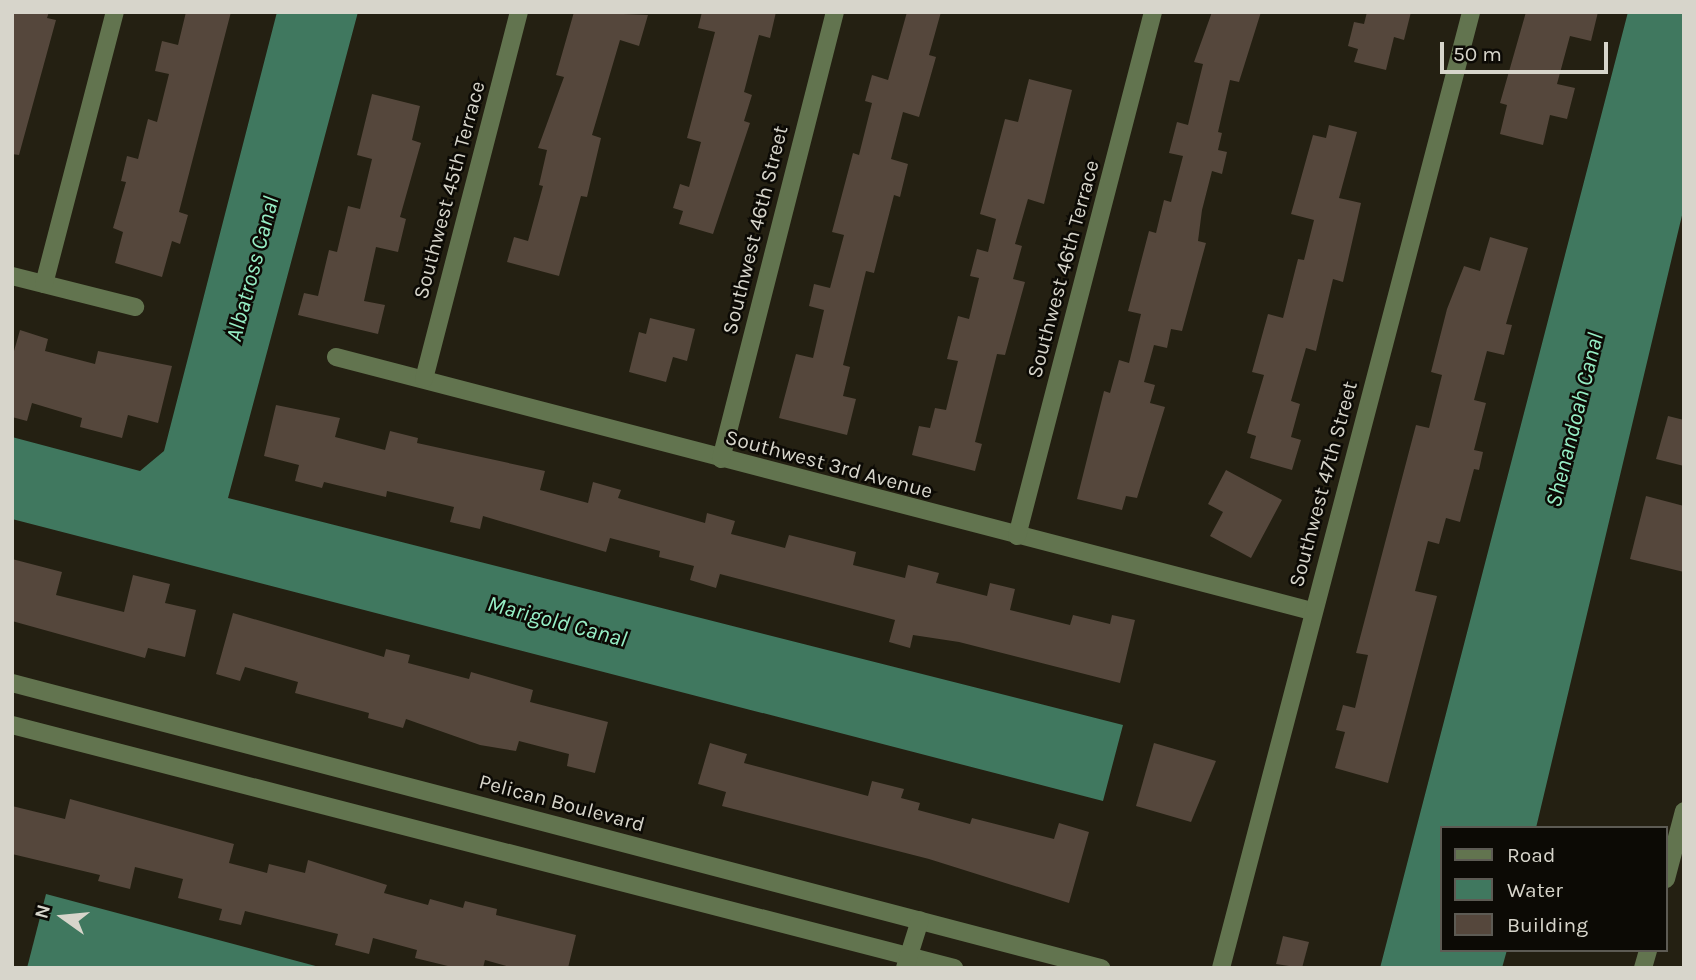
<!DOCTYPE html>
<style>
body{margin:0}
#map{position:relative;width:1696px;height:980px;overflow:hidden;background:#242012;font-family:Karla,sans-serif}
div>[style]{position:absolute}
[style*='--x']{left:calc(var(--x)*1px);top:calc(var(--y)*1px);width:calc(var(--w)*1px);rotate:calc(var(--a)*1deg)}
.water>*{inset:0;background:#40785f}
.building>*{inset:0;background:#55473c}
.minor>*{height:18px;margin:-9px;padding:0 9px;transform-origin:9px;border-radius:9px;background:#62744f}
span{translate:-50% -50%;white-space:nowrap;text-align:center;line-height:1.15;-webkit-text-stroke:5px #0c0a05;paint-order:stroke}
.street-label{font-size:21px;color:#d7d5cb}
.water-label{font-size:23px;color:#97efc6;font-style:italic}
.frame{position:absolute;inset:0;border:14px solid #d7d5cb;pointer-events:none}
.legend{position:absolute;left:1440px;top:826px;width:228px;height:126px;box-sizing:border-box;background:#0c0a05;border:2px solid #5d5b54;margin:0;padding:9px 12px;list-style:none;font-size:21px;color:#d7d5cb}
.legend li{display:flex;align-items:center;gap:14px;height:35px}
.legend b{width:35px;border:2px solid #5d5b54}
.north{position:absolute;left:28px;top:882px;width:70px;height:70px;-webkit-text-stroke:5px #0c0a05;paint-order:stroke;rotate:285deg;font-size:19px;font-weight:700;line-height:28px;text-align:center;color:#d7d5cb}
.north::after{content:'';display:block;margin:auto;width:24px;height:32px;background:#d7d5cb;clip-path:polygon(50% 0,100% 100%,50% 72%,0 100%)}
.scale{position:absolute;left:1440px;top:42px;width:168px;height:32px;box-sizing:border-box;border:4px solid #d7d5cb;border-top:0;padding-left:9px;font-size:21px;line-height:24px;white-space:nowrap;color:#d7d5cb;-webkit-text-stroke:5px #0c0a05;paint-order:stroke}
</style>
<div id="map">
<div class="water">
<i style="clip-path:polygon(277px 12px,358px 12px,228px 498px,1123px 725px,1103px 801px,12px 519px,12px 437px,140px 471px,164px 451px)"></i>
<i style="clip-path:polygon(1628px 12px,1684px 12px,1684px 207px,1536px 828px,1442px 828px,1442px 950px,1507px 950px,1502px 968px,1380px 968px)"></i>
<i style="clip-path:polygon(46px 894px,323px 968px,27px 968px)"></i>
</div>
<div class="building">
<i style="clip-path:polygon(12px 12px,49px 12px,47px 18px,56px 20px,19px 155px,12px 154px)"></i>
<i style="clip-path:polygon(186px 12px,231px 12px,179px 212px,188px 215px,180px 244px,172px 241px,162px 277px,115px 263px,123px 232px,113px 228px,126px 182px,121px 181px,127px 156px,138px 159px,148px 119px,157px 122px,169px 74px,155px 71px,162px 41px,178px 45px)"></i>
<i style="clip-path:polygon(574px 12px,648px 15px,639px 46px,620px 40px,592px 135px,601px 138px,587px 197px,581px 196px,559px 276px,507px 262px,514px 237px,528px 241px,543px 186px,539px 185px,547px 150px,538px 148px,564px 77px,556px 75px)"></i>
<i style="clip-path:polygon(702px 12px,776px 12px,770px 38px,759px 35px,744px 92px,752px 95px,744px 121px,750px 123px,713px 234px,679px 224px,683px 211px,673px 208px,680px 184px,689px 187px,701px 142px,687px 138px,715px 32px,698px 28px)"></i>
<i style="clip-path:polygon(907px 12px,941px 12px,929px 55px,936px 57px,919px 117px,903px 112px,891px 159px,908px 164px,900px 197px,894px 195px,874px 273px,866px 271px,843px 365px,850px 367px,843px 396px,856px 399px,847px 435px,779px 418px,796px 354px,813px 358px,824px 310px,809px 306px,814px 284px,830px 288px,844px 235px,832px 232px,853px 153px,859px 155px,872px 103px,865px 101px,872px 75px,888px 80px)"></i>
<i style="clip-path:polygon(1212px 12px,1261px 12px,1239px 82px,1230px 80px,1218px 132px,1222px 133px,1218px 150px,1227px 152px,1222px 174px,1212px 171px,1202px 210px,1198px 241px,1206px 243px,1182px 331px,1171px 329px,1167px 348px,1154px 345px,1144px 382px,1155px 385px,1150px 403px,1165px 407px,1137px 498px,1126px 496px,1122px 510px,1077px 499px,1104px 391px,1110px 393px,1119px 360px,1129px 363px,1141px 314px,1128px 311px,1149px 231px,1156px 233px,1164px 200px,1171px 202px,1183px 156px,1169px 153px,1177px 122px,1188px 125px,1203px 64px,1194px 62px)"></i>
<i style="clip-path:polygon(1367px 12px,1411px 12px,1404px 40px,1394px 37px,1386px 70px,1354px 62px,1358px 49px,1348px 46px,1354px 22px,1364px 24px)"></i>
<i style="clip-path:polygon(1526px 12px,1598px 12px,1591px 41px,1570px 36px,1557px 84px,1575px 88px,1567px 119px,1550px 115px,1543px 145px,1500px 134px,1507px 105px,1500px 103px)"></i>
<i style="clip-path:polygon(1029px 79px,1072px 90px,1044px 204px,1028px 199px,1015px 244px,1022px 246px,1013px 279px,1025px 282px,1005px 355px,997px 354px,975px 442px,982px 444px,975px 471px,912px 455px,919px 426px,930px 428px,935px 408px,946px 410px,958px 361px,947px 359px,958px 316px,969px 319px,979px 278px,970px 276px,977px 249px,988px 252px,996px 219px,980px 214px,1005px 119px,1018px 122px)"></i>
<i style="clip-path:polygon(372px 94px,420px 106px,412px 140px,421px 143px,400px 217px,406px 219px,398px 252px,376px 247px,364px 301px,385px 305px,378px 334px,298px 315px,304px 293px,318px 296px,329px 250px,337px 252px,348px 206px,360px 209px,372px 159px,357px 155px)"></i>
<i style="clip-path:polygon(1329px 125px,1357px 132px,1339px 198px,1361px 203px,1343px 282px,1333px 279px,1316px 351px,1306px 348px,1291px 401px,1300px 404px,1291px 437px,1301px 440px,1292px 470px,1250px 458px,1256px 436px,1247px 433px,1264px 375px,1252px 372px,1268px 314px,1283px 318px,1298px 259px,1304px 260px,1314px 220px,1291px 214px,1313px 135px,1326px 138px)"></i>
<i style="clip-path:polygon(1490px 237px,1528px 248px,1506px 324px,1512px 325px,1504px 355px,1487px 351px,1474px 400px,1486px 403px,1474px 450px,1483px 452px,1479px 470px,1474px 469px,1460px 522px,1446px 518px,1439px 544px,1428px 541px,1415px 591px,1437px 596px,1388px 783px,1335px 768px,1345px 732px,1336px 730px,1343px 705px,1355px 708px,1368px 655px,1356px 653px,1416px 425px,1429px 428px,1442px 375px,1431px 372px,1447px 309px,1464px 266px,1480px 271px)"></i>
<i style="clip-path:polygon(650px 318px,695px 329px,687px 361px,673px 357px,666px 382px,629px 372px,639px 332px,646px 334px)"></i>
<i style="clip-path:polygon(20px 330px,48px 339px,45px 351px,95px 364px,98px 351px,172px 366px,158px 423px,128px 415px,122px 438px,80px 427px,82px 418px,32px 403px,27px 421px,12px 417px,12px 358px)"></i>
<i style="clip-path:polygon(276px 405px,340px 418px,335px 437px,385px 450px,390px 431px,418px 438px,417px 443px,545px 471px,540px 490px,588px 503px,593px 482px,621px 490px,618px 498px,705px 523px,707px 513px,735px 521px,731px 534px,785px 548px,789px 535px,856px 552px,853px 565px,905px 578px,908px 565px,939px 573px,936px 583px,987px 596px,990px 583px,1015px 589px,1010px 610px,1070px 625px,1073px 615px,1110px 624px,1112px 615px,1135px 620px,1120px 683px,959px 642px,913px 635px,910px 648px,889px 642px,895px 620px,720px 574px,716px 588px,690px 580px,694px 566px,659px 557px,660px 551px,610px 538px,606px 552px,483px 516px,480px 529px,450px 522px,454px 507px,387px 491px,386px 497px,324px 482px,322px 488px,295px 481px,299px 465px,264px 456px)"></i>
<i style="clip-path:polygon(1668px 416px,1684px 420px,1684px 466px,1656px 459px)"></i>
<i style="clip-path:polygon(1226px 470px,1282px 500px,1251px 558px,1210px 536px,1223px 512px,1208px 504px)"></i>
<i style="clip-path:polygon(1646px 496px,1684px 506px,1684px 572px,1630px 559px)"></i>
<i style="clip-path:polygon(12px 559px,62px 572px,56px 595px,124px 612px,133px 575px,170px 584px,165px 603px,196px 610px,185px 657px,148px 648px,145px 658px,12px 621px)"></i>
<i style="clip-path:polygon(233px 613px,384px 657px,386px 649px,410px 655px,408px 663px,469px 679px,471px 672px,533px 690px,530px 702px,608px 722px,595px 773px,567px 766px,569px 754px,519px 741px,516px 751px,480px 745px,406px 719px,403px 728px,368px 718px,369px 713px,295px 693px,298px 682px,245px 667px,240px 681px,216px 674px)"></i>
<i style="clip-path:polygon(710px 743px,747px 754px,744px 763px,868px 796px,872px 781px,904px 789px,901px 798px,920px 803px,918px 810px,970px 824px,972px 818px,1054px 839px,1059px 823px,1089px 832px,1069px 903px,929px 859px,722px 806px,726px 792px,698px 784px)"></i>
<i style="clip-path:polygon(1154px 743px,1216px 761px,1191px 822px,1136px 806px)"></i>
<i style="clip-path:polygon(70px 799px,234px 844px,229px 863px,267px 873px,269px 864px,305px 873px,308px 860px,387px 885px,384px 893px,428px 905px,430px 899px,463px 908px,465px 901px,497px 909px,496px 915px,576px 935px,568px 968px,514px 968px,485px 960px,483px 968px,456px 968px,415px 958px,417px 950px,373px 938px,369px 954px,335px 945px,338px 934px,245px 911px,241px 925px,219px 920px,222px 909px,178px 898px,183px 879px,135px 867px,130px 889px,98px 881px,100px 875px,12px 854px,12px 806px,65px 819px)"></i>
<i style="clip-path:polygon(1283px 936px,1309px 942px,1302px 968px,1276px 964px)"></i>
</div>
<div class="minor">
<i style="--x:12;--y:276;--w:127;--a:14.1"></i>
<i style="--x:44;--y:284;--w:281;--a:-75.4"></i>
<i style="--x:336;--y:357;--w:1009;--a:14.59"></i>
<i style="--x:424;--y:379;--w:379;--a:-75.5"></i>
<i style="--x:721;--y:459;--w:461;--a:-75.7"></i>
<i style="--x:1017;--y:536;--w:541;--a:-75.45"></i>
<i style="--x:12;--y:683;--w:1126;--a:14.67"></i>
<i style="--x:12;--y:725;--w:973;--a:14.46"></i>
<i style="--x:1666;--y:879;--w:70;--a:-75.2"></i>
<i style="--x:905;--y:968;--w:50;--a:-72.6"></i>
<i style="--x:1221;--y:968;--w:988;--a:-75.34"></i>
<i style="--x:1643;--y:968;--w:19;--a:-74"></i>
</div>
<div class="street-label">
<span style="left:449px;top:190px;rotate:-75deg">Southwest 45th Terrace</span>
<span style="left:755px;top:230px;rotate:-76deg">Southwest 46th Street</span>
<span style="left:1063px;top:269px;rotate:-75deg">Southwest 46th Terrace</span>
<span style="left:829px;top:464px;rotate:15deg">Southwest 3rd Avenue</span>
<span style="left:1323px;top:484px;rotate:-75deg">Southwest 47th Street</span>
<span style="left:562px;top:803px;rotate:15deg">Pelican Boulevard</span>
</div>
<div class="water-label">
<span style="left:253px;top:269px;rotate:-75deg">Albatross Canal</span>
<span style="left:1575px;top:420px;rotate:-76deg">Shenandoah Canal</span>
<span style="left:557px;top:622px;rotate:15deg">Marigold Canal</span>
</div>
<div class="frame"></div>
<ul class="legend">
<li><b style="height:9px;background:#62744f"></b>Road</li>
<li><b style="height:19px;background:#40785f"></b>Water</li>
<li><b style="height:19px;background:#55473c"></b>Building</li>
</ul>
<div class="north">N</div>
<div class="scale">50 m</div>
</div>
